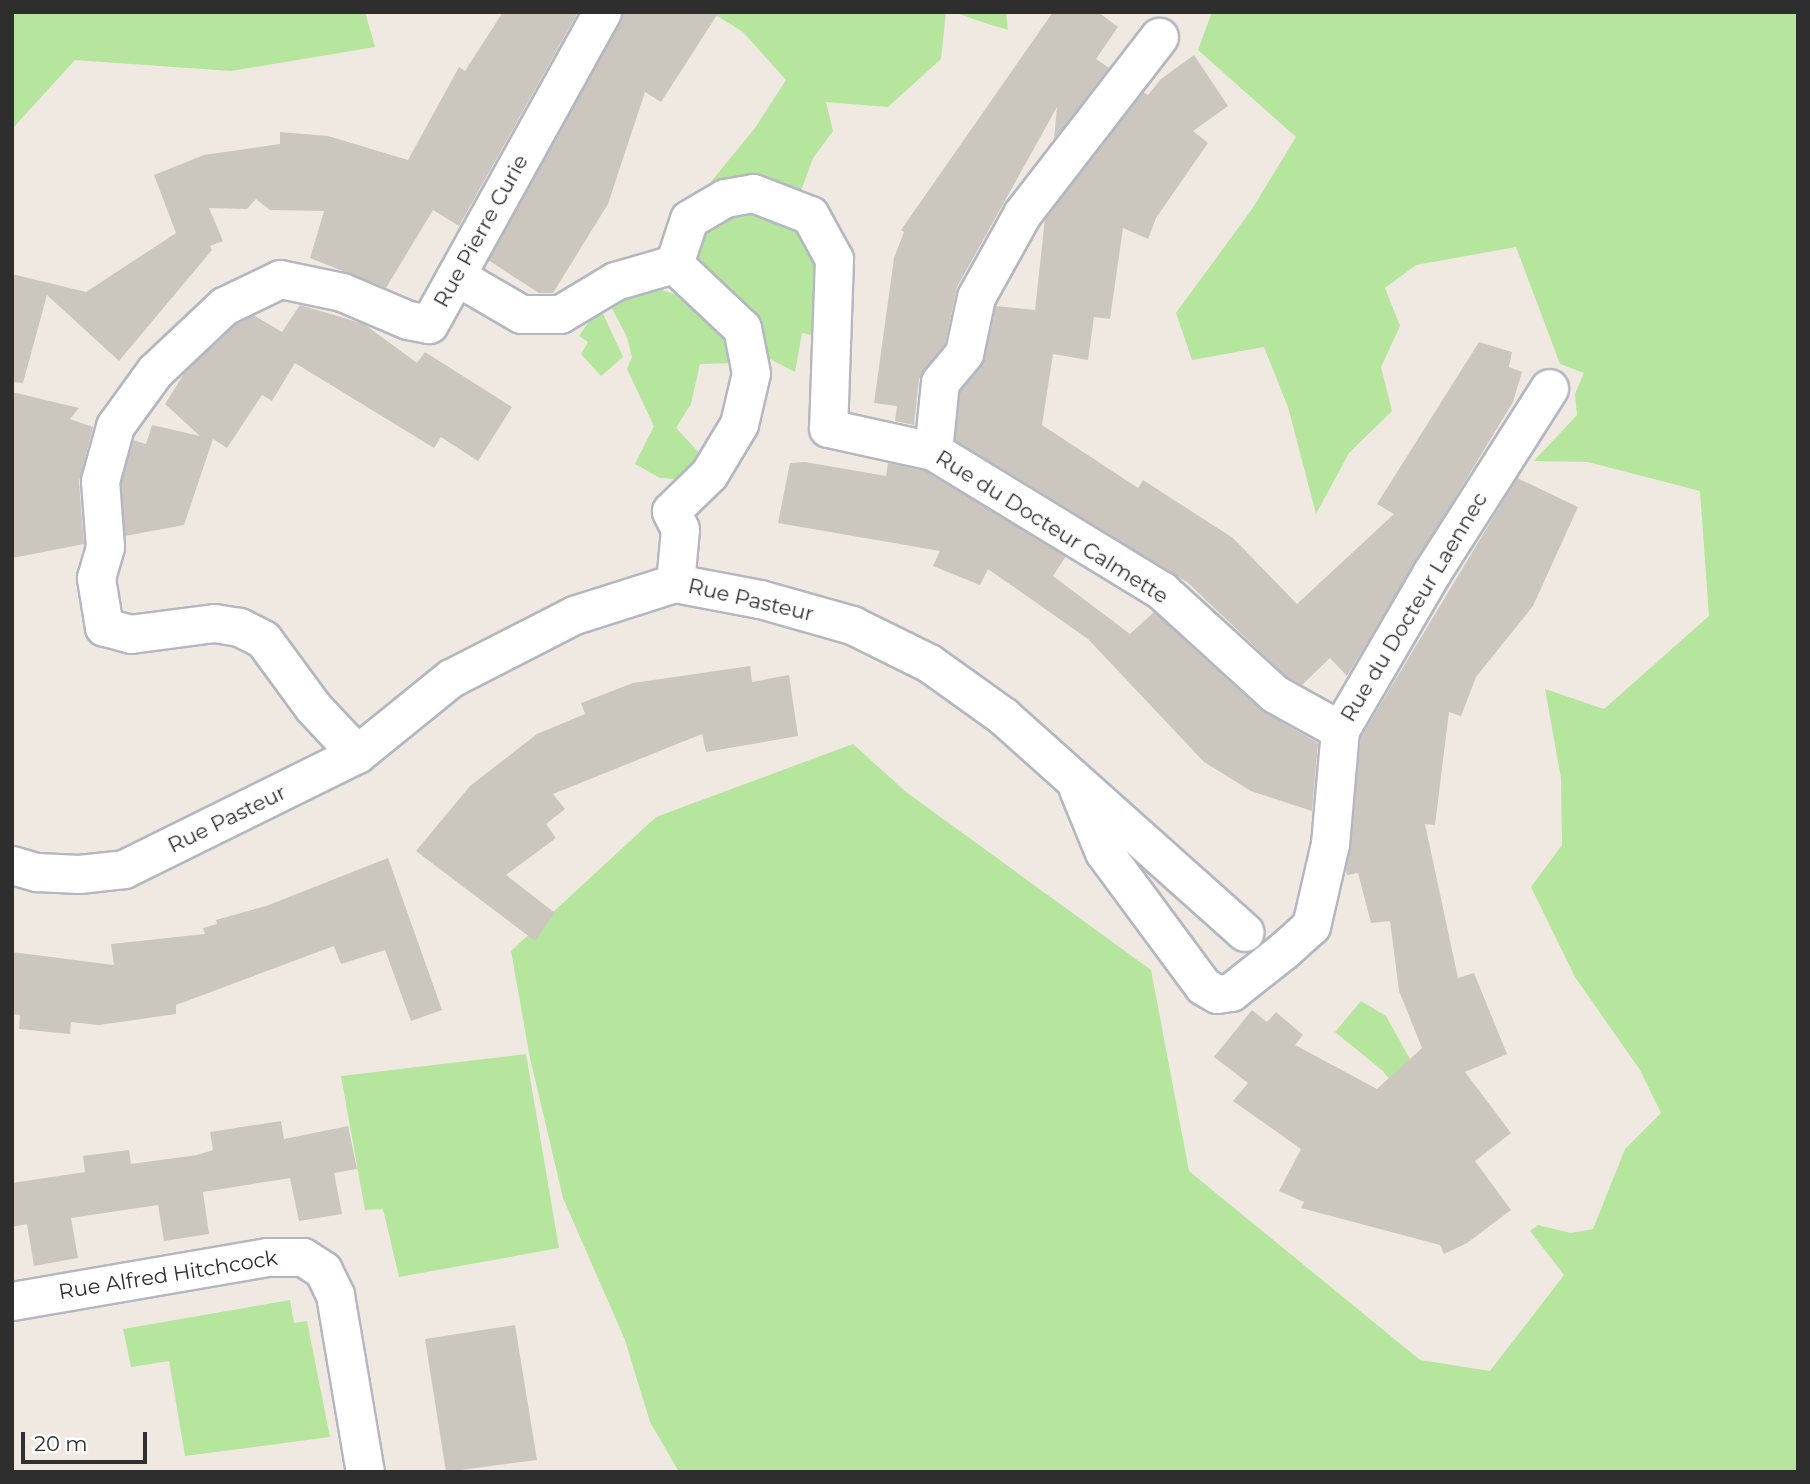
<!DOCTYPE html>
<style>
body{margin:0}
#map{position:relative;width:1810px;height:1484px;overflow:hidden;background:#efe9e1;font-family:Montserrat,sans-serif}
div>[style]{position:absolute}
[style*='--x']{left:calc(var(--x)*1px);top:calc(var(--y)*1px);width:calc(var(--w)*1px);rotate:calc(var(--a)*1deg)}
.green>*{inset:0;background:#b6e59e}
.building>*{inset:0;background:#cbc7bf}
.roads{filter:drop-shadow(2px 0 #b4b7c1) drop-shadow(-2px 0 #b4b7c1) drop-shadow(0 2px #b4b7c1) drop-shadow(0 -2px #b4b7c1)}
.street>*{height:37px;margin:-18.5px;padding:0 18.5px;transform-origin:18.5px;border-radius:18.5px;background:#fff}
span{translate:-50% -50%;white-space:nowrap;text-align:center;line-height:1.15;-webkit-text-stroke:5px #fff;paint-order:stroke}
.street-label{font-size:21px;color:#2e2e2e}
.frame{position:absolute;inset:0;border:14px solid #2e2e2e;pointer-events:none}
.scale{position:absolute;left:21px;top:1432px;width:126px;height:32px;box-sizing:border-box;border:4px solid #2e2e2e;border-top:0;padding-left:9px;font-size:21px;line-height:24px;white-space:nowrap;color:#2e2e2e;-webkit-text-stroke:5px #fff;paint-order:stroke}
</style>
<div id="map">
<div class="green">
<i style="clip-path:polygon(12px 12px,365px 12px,375px 47px,231px 71px,75px 60px,12px 129px)"></i>
<i style="clip-path:polygon(711px 12px,946px 12px,941px 59px,888px 107px,826px 102px,833px 131px,813px 158px,801px 191px,770px 181px,705px 189px,755px 128px,786px 80px,743px 32px)"></i>
<i style="clip-path:polygon(954px 12px,1006px 12px,1008px 30px,982px 22px)"></i>
<i style="clip-path:polygon(1212px 12px,1798px 12px,1798px 1472px,679px 1472px,650px 1422px,625px 1340px,563px 1198px,530px 1058px,511px 951px,656px 817px,853px 744px,906px 792px,1151px 970px,1189px 1171px,1420px 1360px,1490px 1371px,1564px 1275px,1530px 1231px,1538px 1225px,1571px 1233px,1593px 1229px,1625px 1149px,1661px 1113px,1640px 1070px,1575px 977px,1531px 887px,1562px 845px,1561px 778px,1545px 689px,1604px 709px,1709px 616px,1700px 491px,1588px 462px,1534px 461px,1577px 415px,1575px 394px,1584px 373px,1560px 364px,1516px 247px,1416px 265px,1385px 288px,1400px 326px,1381px 367px,1392px 411px,1349px 453px,1316px 514px,1288px 407px,1264px 347px,1192px 360px,1176px 313px,1252px 209px,1296px 137px,1198px 50px)"></i>
<i style="clip-path:polygon(758px 206px,816px 236px,823px 337px,802px 333px,795px 372px,768px 358px,697px 264px,694px 252px,709px 218px)"></i>
<i style="clip-path:polygon(653px 287px,695px 301px,715px 315px,737px 363px,700px 364px,691px 404px,676px 428px,706px 460px,674px 479px,660px 478px,635px 464px,654px 426px,627px 369px,632px 357px,627px 337px,607px 299px)"></i>
<i style="clip-path:polygon(598px 303px,623px 357px,601px 376px,581px 354px,588px 342px,579px 336px,588px 323px,579px 316px)"></i>
<i style="clip-path:polygon(1361px 1001px,1386px 1016px,1410px 1059px,1405px 1100px,1383px 1071px,1335px 1032px)"></i>
<i style="clip-path:polygon(526px 1054px,559px 1248px,399px 1277px,383px 1209px,365px 1210px,341px 1076px)"></i>
<i style="clip-path:polygon(290px 1300px,294px 1323px,307px 1321px,330px 1437px,185px 1456px,169px 1361px,131px 1367px,123px 1329px)"></i>
</div>
<div class="building">
<i style="clip-path:polygon(503px 12px,578px 12px,459px 226px,433px 210px,386px 288px,310px 258px,324px 211px,270px 210px,256px 199px,247px 209px,209px 208px,223px 241px,210px 246px,212px 250px,119px 361px,47px 295px,23px 383px,12px 382px,12px 274px,86px 292px,176px 233px,154px 175px,204px 155px,280px 144px,280px 132px,328px 136px,408px 160px,459px 67px,465px 71px)"></i>
<i style="clip-path:polygon(623px 12px,719px 12px,661px 102px,645px 92px,608px 204px,553px 293px,539px 293px,488px 260px)"></i>
<i style="clip-path:polygon(1053px 12px,1098px 12px,1118px 27px,1096px 59px,1109px 68px,1054px 139px,1057px 107px,957px 287px,945px 344px,919px 379px,914px 425px,895px 421px,897px 406px,874px 403px,894px 258px,904px 232px,901px 230px)"></i>
<i style="clip-path:polygon(1194px 55px,1228px 106px,1193px 131px,1208px 143px,1156px 218px,1148px 239px,1123px 228px,1110px 319px,1094px 317px,1088px 360px,1053px 354px,1042px 425px,1138px 488px,1143px 480px,1233px 538px,1297px 604px,1394px 514px,1377px 504px,1479px 342px,1512px 352px,1509px 367px,1522px 372px,1513px 402px,1347px 676px,1330px 658px,1302px 685px,1287px 677px,1187px 582px,955px 440px,960px 390px,984px 358px,996px 306px,1035px 310px,1045px 219px,1143px 92px,1148px 95px,1161px 79px)"></i>
<i style="clip-path:polygon(300px 305px,364px 324px,417px 363px,425px 352px,512px 407px,478px 461px,441px 437px,434px 448px,295px 363px,272px 401px,262px 395px,227px 448px,213px 439px,184px 525px,125px 536px,121px 483px,133px 440px,146px 444px,152px 425px,200px 436px,165px 404px,185px 372px,236px 324px,253px 315px,282px 332px)"></i>
<i style="clip-path:polygon(12px 392px,79px 408px,70px 419px,93px 427px,79px 482px,84px 544px,12px 558px)"></i>
<i style="clip-path:polygon(805px 462px,886px 476px,888px 463px,925px 471px,1066px 556px,1053px 576px,1130px 634px,1154px 612px,1261px 710px,1318px 743px,1312px 811px,1251px 791px,1204px 762px,1088px 639px,988px 569px,980px 585px,933px 566px,940px 551px,778px 523px,790px 463px)"></i>
<i style="clip-path:polygon(1517px 478px,1578px 507px,1533px 606px,1476px 677px,1461px 716px,1449px 712px,1435px 825px,1425px 824px,1458px 978px,1474px 973px,1507px 1054px,1465px 1072px,1511px 1133px,1475px 1161px,1511px 1210px,1467px 1243px,1444px 1254px,1440px 1245px,1301px 1208px,1304px 1202px,1279px 1191px,1301px 1149px,1233px 1101px,1248px 1083px,1214px 1057px,1252px 1010px,1267px 1022px,1276px 1012px,1303px 1035px,1295px 1045px,1377px 1089px,1422px 1048px,1399px 991px,1390px 921px,1371px 923px,1358px 873px,1347px 875px,1346px 869px,1361px 737px)"></i>
<i style="clip-path:polygon(750px 666px,752px 682px,789px 675px,798px 736px,706px 752px,702px 734px,553px 794px,565px 809px,546px 824px,556px 838px,506px 875px,555px 913px,535px 941px,416px 851px,470px 786px,537px 734px,585px 714px,581px 703px,633px 683px)"></i>
<i style="clip-path:polygon(388px 858px,442px 1010px,411px 1021px,385px 950px,341px 964px,334px 946px,176px 1005px,176px 1014px,99px 1025px,71px 1022px,70px 1034px,19px 1029px,20px 1015px,12px 1014px,12px 952px,114px 965px,111px 944px,205px 934px,203px 928px,217px 924px,216px 920px,266px 906px)"></i>
<i style="clip-path:polygon(281px 1121px,284px 1139px,348px 1126px,357px 1169px,334px 1173px,342px 1214px,299px 1221px,290px 1178px,203px 1192px,209px 1234px,164px 1241px,158px 1205px,71px 1218px,78px 1258px,34px 1266px,27px 1224px,12px 1227px,12px 1183px,85px 1172px,83px 1156px,129px 1150px,131px 1164px,197px 1155px,213px 1150px,210px 1132px)"></i>
<i style="clip-path:polygon(515px 1325px,537px 1460px,446px 1472px,425px 1339px)"></i>
</div>
<div class="roads">
<div class="street">
<i style="--x:456;--y:276;--w:75;--a:30.3"></i>
<i style="--x:521;--y:314;--w:39;--a:0"></i>
<i style="--x:560;--y:314;--w:64;--a:-31"></i>
<i style="--x:615;--y:281;--w:61;--a:-16.1"></i>
<i style="--x:933;--y:451;--w:69;--a:-84.2"></i>
<i style="--x:940;--y:382;--w:38;--a:-50"></i>
<i style="--x:964;--y:353;--w:57;--a:-77.9"></i>
<i style="--x:976;--y:297;--w:95;--a:-61"></i>
<i style="--x:1022;--y:214;--w:224;--a:-52.3"></i>
<i style="--x:675;--y:583;--w:54;--a:-84.7"></i>
<i style="--x:680;--y:529;--w:20;--a:-117"></i>
<i style="--x:671;--y:511;--w:53;--a:-44.2"></i>
<i style="--x:709;--y:474;--w:58;--a:-59"></i>
<i style="--x:739;--y:424;--w:52;--a:-76.8"></i>
<i style="--x:751;--y:373;--w:46;--a:-101.3"></i>
<i style="--x:742;--y:328;--w:93;--a:-136.7"></i>
<i style="--x:674;--y:264;--w:47;--a:-71.6"></i>
<i style="--x:689;--y:219;--w:42;--a:-30.3"></i>
<i style="--x:725;--y:198;--w:28;--a:-10"></i>
<i style="--x:753;--y:193;--w:61;--a:21.1"></i>
<i style="--x:810;--y:215;--w:50;--a:61.4"></i>
<i style="--x:834;--y:259;--w:169;--a:92"></i>
<i style="--x:828;--y:428;--w:107;--a:12.4"></i>
<i style="--x:933;--y:451;--w:267;--a:31.4"></i>
<i style="--x:1161;--y:590;--w:154;--a:42.4"></i>
<i style="--x:1275;--y:694;--w:74;--a:29"></i>
<i style="--x:357;--y:754;--w:64;--a:-133.1"></i>
<i style="--x:313;--y:707;--w:84;--a:-126.3"></i>
<i style="--x:263;--y:639;--w:27;--a:-153"></i>
<i style="--x:239;--y:627;--w:25;--a:-171"></i>
<i style="--x:214;--y:623;--w:84;--a:172.5"></i>
<i style="--x:131;--y:634;--w:28;--a:-165"></i>
<i style="--x:104;--y:627;--w:50;--a:-99.3"></i>
<i style="--x:96;--y:578;--w:32;--a:-74"></i>
<i style="--x:105;--y:547;--w:66;--a:-94.3"></i>
<i style="--x:100;--y:481;--w:57;--a:-74.7"></i>
<i style="--x:115;--y:426;--w:68;--a:-54"></i>
<i style="--x:155;--y:371;--w:95;--a:-43.3"></i>
<i style="--x:224;--y:306;--w:62;--a:-25.7"></i>
<i style="--x:280;--y:279;--w:63;--a:11.8"></i>
<i style="--x:342;--y:292;--w:72;--a:23"></i>
<i style="--x:408;--y:320;--w:21;--a:11"></i>
<i style="--x:429;--y:324;--w:357;--a:-61"></i>
<i style="--x:1078;--y:789;--w:68;--a:67.6"></i>
<i style="--x:1104;--y:852;--w:167;--a:53.5"></i>
<i style="--x:1203;--y:986;--w:16;--a:30"></i>
<i style="--x:1217;--y:994;--w:14;--a:-8"></i>
<i style="--x:1231;--y:992;--w:66;--a:-38.3"></i>
<i style="--x:1283;--y:951;--w:38;--a:-42"></i>
<i style="--x:1311;--y:926;--w:84;--a:-77"></i>
<i style="--x:1330;--y:844;--w:114;--a:-85"></i>
<i style="--x:1340;--y:730;--w:183;--a:-59.8"></i>
<i style="--x:1432;--y:572;--w:218;--a:-57.5"></i>
<i style="--x:12;--y:865;--w:26;--a:16"></i>
<i style="--x:37;--y:872;--w:42;--a:2.7"></i>
<i style="--x:79;--y:874;--w:45;--a:-6.3"></i>
<i style="--x:124;--y:869;--w:260;--a:-26.3"></i>
<i style="--x:357;--y:754;--w:121;--a:-39"></i>
<i style="--x:451;--y:678;--w:138;--a:-27.1"></i>
<i style="--x:574;--y:615;--w:106;--a:-17.6"></i>
<i style="--x:675;--y:583;--w:86;--a:10.7"></i>
<i style="--x:760;--y:599;--w:96;--a:15.8"></i>
<i style="--x:852;--y:625;--w:86;--a:26.3"></i>
<i style="--x:929;--y:663;--w:91;--a:35.6"></i>
<i style="--x:1003;--y:716;--w:324;--a:41.8"></i>
<i style="--x:12;--y:1301;--w:259;--a:-9.8"></i>
<i style="--x:267;--y:1257;--w:36;--a:0"></i>
<i style="--x:303;--y:1257;--w:24;--a:33"></i>
<i style="--x:323;--y:1270;--w:28;--a:64"></i>
<i style="--x:335;--y:1295;--w:180;--a:80.4"></i>
</div>
</div>
<div class="street-label">
<span style="left:481px;top:231px;rotate:-61deg">Rue Pierre Curie</span>
<span style="left:1052px;top:527px;rotate:32deg">Rue du Docteur Calmette</span>
<span style="left:751px;top:600px;rotate:13deg">Rue Pasteur</span>
<span style="left:1414px;top:607px;rotate:-59deg">Rue du Docteur Laennec</span>
<span style="left:227px;top:819px;rotate:-26deg">Rue Pasteur</span>
<span style="left:168px;top:1275px;rotate:-9deg">Rue Alfred Hitchcock</span>
</div>
<div class="frame"></div>
<div class="scale">20 m</div>
</div>
